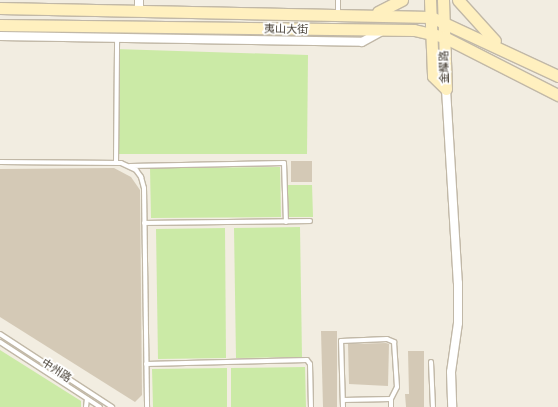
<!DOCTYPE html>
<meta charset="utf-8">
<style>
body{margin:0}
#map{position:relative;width:558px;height:407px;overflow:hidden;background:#f2ede1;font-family:"Sofia Sans Condensed","Noto Sans SC",sans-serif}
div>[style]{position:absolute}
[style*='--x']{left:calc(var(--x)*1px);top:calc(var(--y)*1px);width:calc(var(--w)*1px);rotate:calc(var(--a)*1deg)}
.green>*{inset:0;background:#cbeaa6}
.building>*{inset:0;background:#d4c9b6}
.roads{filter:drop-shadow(1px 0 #c1b8a7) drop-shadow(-1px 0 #c1b8a7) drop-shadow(0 1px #c1b8a7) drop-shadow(0 -1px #c1b8a7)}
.lane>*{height:4px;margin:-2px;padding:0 2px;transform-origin:2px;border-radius:2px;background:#fff}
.street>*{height:8px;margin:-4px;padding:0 4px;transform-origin:4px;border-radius:4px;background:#fff}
.secondary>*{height:11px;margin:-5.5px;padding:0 5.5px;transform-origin:5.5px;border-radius:5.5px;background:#fff0bf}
span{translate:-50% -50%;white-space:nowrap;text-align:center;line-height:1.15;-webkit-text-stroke:3.5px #fff;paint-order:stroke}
.street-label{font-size:11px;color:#443d32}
</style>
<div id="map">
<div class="green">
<i style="clip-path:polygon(115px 49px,308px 55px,307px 154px,116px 154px)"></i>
<i style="clip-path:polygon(280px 167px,281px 217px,151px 218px,150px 168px)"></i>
<i style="clip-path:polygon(287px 185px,312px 185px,313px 217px,288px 217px)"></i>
<i style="clip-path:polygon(300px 227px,302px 357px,236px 358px,234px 228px)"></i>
<i style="clip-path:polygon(225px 228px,226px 358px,158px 359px,156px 229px)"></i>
<i style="clip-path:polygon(0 350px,81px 401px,81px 407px,0 407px)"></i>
<i style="clip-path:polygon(305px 367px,306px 407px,231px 407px,231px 368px)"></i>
<i style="clip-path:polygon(227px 368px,227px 407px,153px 407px,152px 369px)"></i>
</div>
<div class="building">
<i style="clip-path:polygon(291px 161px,312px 161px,312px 182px,291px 182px)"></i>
<i style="clip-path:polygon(114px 168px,131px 177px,140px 190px,142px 395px,135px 402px,0 317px,0 169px)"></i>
<i style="clip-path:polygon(321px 331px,337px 331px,337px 407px,323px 407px)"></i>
<i style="clip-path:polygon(386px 343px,389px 344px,388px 386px,349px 384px,348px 344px)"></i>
<i style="clip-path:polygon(408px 351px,424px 351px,424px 407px,406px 407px,405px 394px,409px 394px)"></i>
</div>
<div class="roads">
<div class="lane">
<i style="--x:338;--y:13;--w:13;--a:-90"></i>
<i style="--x:0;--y:162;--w:121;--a:0.5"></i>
<i style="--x:121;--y:163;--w:17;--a:25"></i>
<i style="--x:136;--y:170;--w:9;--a:54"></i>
<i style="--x:141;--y:177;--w:11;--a:75"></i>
<i style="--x:144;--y:188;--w:219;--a:89.2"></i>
<i style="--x:116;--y:163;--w:125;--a:-89.5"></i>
<i style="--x:130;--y:166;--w:154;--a:-1.1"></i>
<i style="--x:284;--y:163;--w:59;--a:88.1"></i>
<i style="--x:144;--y:223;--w:166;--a:-0.7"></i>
<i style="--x:0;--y:334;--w:134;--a:33.1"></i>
<i style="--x:0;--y:342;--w:119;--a:33"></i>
<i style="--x:431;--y:362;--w:45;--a:87.5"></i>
<i style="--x:146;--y:364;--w:161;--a:-1.4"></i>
<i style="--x:307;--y:360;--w:5;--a:53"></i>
<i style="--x:310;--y:364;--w:43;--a:88.7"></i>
<i style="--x:343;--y:400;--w:48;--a:-1.2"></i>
<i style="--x:391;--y:399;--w:8;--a:90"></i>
<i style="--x:86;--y:407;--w:8;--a:-83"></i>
<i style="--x:343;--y:407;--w:66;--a:-91.7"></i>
<i style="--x:341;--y:341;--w:46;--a:-2.5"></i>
<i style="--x:387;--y:339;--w:8;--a:23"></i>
<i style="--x:394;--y:342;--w:45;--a:86.2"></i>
<i style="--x:397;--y:387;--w:13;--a:117"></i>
</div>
<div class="street">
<i style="--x:139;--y:0;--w:10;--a:90"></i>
<i style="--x:0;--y:36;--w:362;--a:0.9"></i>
<i style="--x:362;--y:42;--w:25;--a:-29"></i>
<i style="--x:446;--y:89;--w:194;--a:86.5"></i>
<i style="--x:458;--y:283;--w:40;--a:90"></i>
<i style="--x:458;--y:323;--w:49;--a:98.1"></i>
<i style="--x:451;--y:372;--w:35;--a:88"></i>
</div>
<div class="secondary">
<i style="--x:430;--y:0;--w:76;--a:87.7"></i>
<i style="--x:433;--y:76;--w:18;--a:45"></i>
<i style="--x:443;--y:0;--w:89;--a:88.1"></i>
<i style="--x:458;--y:0;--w:55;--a:47.9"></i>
<i style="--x:0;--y:8;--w:431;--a:1.2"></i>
<i style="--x:431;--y:17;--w:140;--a:24.9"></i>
<i style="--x:378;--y:12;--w:27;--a:-27"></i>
<i style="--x:0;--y:25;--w:414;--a:0.7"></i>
<i style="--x:414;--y:30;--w:31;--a:13"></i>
<i style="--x:444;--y:37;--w:128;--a:27"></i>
</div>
</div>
<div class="street-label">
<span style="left:286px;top:30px;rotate:1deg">夷山大街</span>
<span style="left:445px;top:67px;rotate:-91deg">金耀路</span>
<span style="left:56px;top:371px;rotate:33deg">中州路</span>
</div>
</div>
